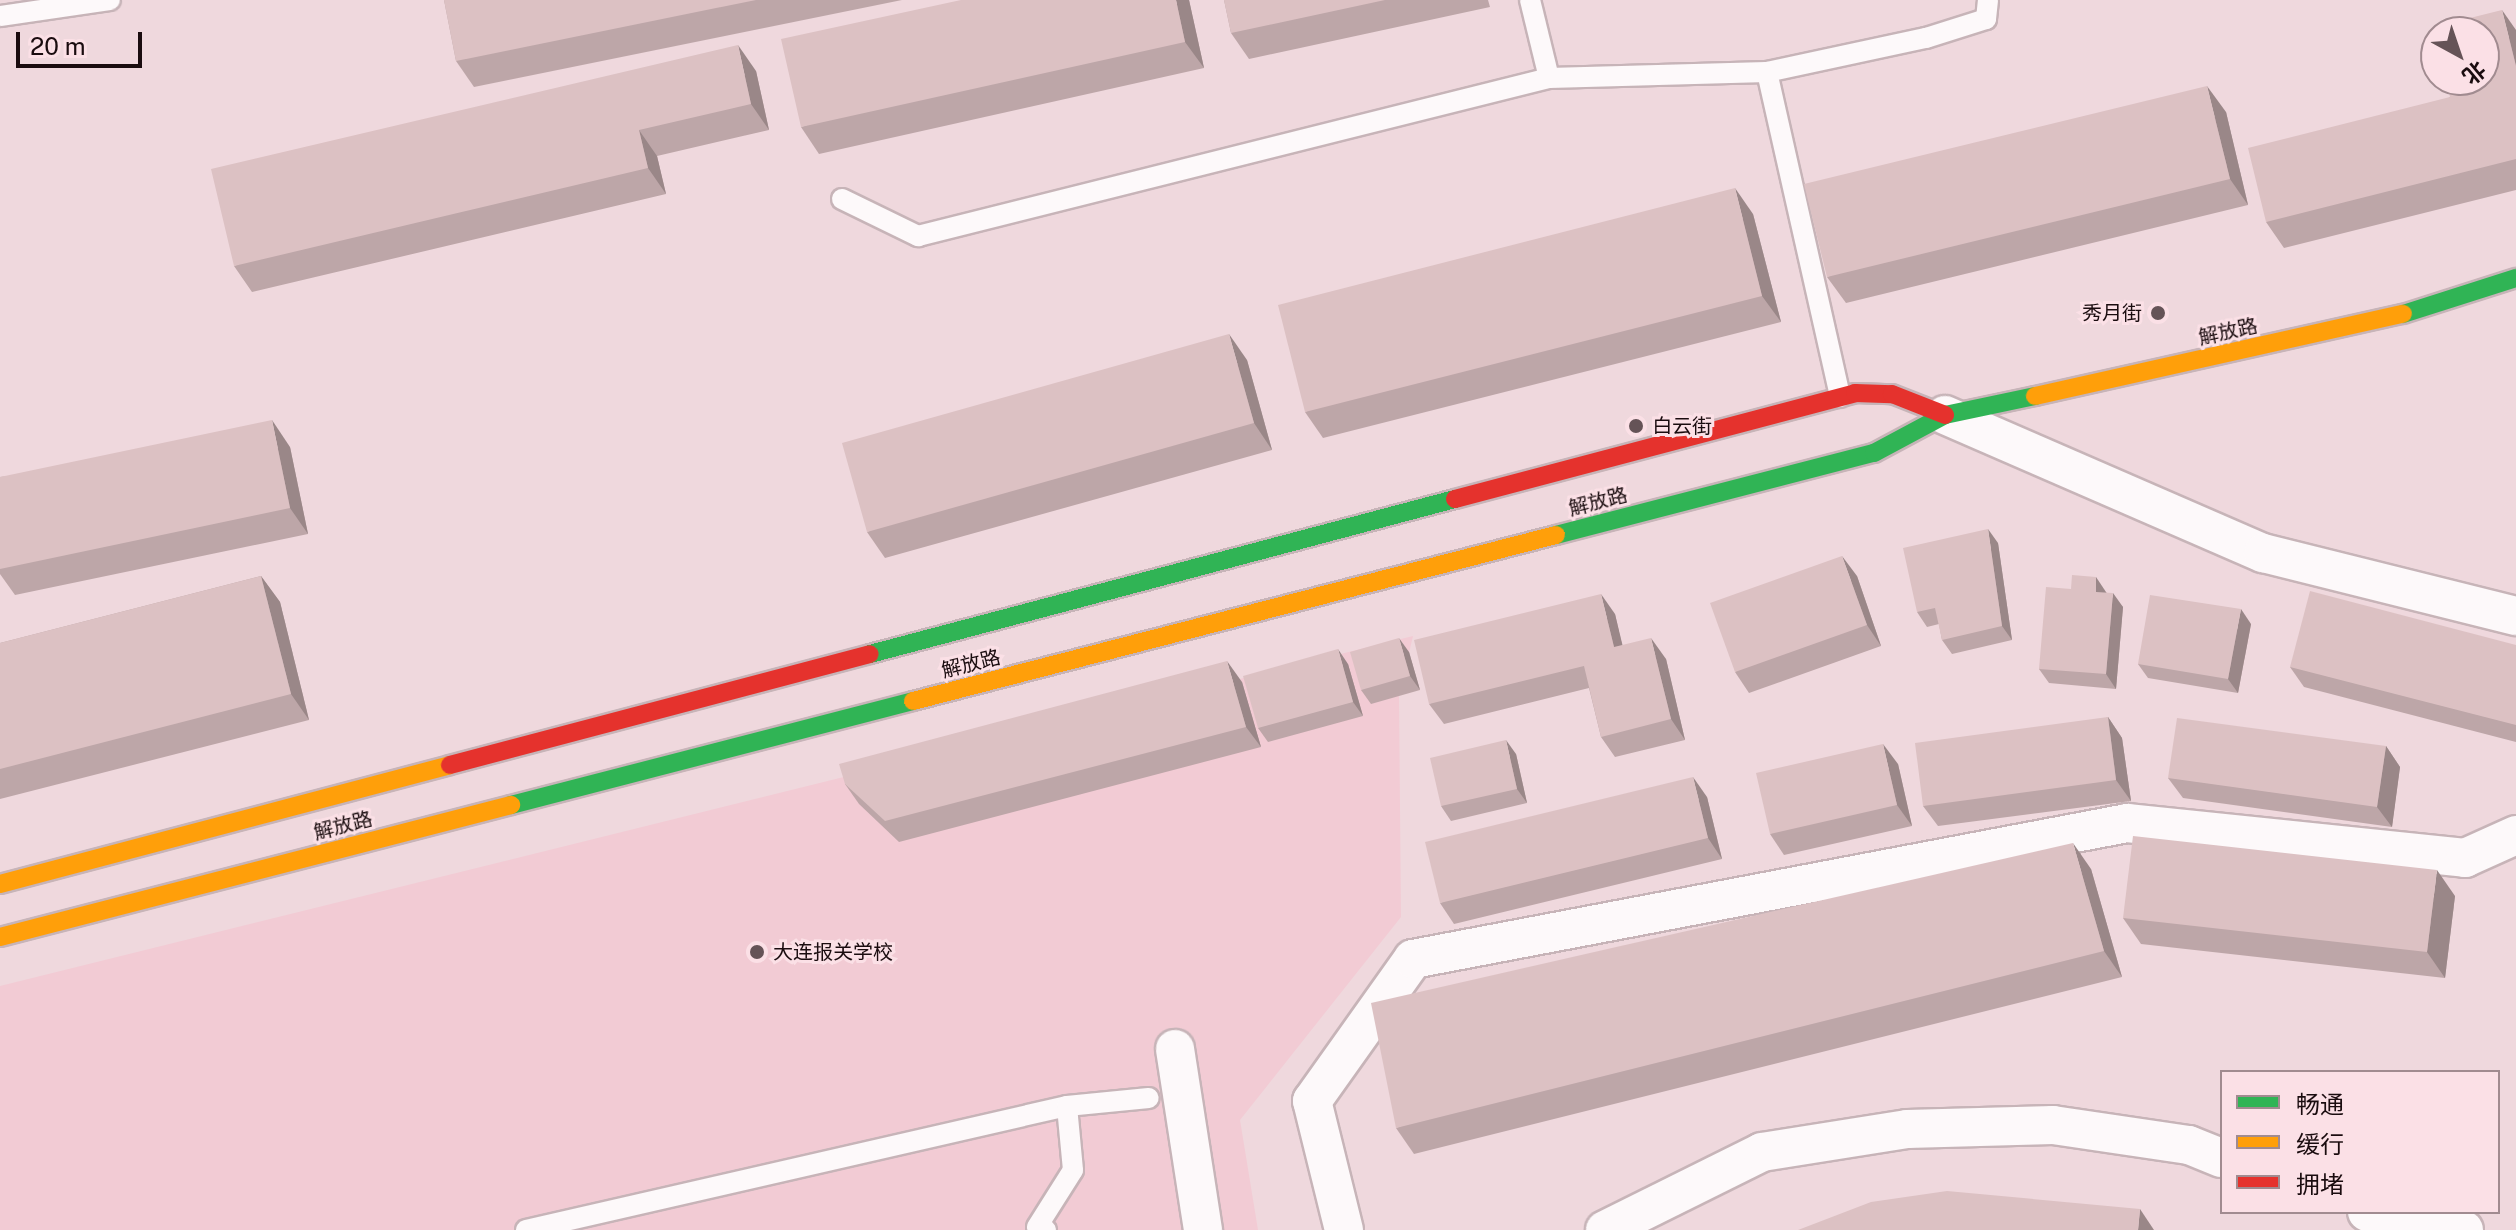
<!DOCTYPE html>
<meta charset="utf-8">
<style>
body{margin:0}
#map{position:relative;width:2516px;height:1230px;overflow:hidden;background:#efd8dd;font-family:"Public Sans","Noto Sans SC",sans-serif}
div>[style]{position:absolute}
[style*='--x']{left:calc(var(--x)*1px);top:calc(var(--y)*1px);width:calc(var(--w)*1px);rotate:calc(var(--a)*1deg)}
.built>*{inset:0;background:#f2cbd4}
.roads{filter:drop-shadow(2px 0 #c7b4b8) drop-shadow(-2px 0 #c7b4b8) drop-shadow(0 2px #c7b4b8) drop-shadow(0 -2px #c7b4b8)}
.lane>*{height:20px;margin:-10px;padding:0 10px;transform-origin:10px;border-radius:10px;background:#fdf9fa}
.street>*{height:38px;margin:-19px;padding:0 19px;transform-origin:19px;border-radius:19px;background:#fdf9fa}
.fast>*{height:18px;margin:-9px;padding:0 9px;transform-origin:9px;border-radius:9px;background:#30b455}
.slow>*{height:18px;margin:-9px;padding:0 9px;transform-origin:9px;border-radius:9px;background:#ff9f0a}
.jam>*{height:18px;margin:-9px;padding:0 9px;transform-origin:9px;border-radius:9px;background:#e5322d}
.wall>*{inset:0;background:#bda6a8}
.shaded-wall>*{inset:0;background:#9a8788}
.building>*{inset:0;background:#dcc1c3}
.dots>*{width:22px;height:22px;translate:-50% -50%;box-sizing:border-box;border:4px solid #fbe0e6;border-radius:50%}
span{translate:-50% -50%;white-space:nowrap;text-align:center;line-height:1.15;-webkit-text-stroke:6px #fbe0e6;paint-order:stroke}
.poi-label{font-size:20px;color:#1a0c0f}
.right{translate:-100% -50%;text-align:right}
.left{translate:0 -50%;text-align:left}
.street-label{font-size:20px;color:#1a0c0f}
.legend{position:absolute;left:2220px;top:1070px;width:280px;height:144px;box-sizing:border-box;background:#fbe0e6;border:2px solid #a18b90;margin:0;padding:10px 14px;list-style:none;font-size:24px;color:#1a0c0f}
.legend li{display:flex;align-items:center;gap:16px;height:40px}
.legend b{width:40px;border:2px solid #a18b90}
.north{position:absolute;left:2420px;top:16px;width:80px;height:80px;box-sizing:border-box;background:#fbe0e6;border:2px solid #a18b90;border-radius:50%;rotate:140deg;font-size:22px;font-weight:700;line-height:32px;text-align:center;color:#1a0c0f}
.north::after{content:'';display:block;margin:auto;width:28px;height:36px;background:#655357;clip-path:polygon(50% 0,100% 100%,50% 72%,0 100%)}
.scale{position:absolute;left:16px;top:32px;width:126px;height:36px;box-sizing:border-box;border:4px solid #1a0c0f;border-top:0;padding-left:10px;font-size:24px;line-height:28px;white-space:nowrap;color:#1a0c0f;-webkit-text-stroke:6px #fbe0e6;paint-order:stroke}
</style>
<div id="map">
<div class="built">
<i style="clip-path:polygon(1413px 636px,1399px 696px,1401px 917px,1240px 1120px,1258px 1230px,0 1230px,0 986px)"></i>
</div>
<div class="roads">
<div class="lane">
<i style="--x:1530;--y:0;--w:80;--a:76.3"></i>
<i style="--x:0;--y:16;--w:111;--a:-8.3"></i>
<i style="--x:1767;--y:72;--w:333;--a:77.3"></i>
<i style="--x:842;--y:199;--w:85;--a:26"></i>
<i style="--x:918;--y:236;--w:650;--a:-14.06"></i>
<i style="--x:1549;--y:78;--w:218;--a:-1.6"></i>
<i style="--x:1767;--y:72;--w:163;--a:-12.1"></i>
<i style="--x:1926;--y:38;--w:63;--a:-17.6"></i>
<i style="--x:1986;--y:19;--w:19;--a:-84"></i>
<i style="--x:526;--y:1230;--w:555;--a:-12.91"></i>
<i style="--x:1067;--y:1106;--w:82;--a:-5.6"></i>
<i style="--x:1046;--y:1230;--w:9;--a:-162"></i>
<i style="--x:1037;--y:1227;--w:67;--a:-57.7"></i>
<i style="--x:1073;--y:1170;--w:64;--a:-95.4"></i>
</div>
<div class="street">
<i style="--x:1945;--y:415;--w:347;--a:23.5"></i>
<i style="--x:2263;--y:553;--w:261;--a:14"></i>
<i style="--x:1175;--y:1049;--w:183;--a:81.2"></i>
<i style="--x:2367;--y:1212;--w:48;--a:20.7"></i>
<i style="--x:1344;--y:1230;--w:133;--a:-103.9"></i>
<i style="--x:1312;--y:1101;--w:174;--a:-54.6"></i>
<i style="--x:1413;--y:959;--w:727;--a:-10.78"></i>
<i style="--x:2127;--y:823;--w:340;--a:5.9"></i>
<i style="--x:2465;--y:858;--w:56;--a:-24.3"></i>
<i style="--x:1605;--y:1230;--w:175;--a:-26.4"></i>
<i style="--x:1762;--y:1152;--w:147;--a:-9"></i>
<i style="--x:1907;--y:1129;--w:146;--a:-1.6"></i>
<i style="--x:2053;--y:1125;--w:137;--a:8.4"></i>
<i style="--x:2189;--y:1145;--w:35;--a:22"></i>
<i style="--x:2413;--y:1230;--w:51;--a:0"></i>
</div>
<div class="fast">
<i style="--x:2403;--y:314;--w:119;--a:-17.7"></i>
<i style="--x:1556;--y:535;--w:328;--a:-14.5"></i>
<i style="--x:1874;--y:453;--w:81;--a:-28.2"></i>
<i style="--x:1945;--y:415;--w:92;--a:-11.9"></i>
<i style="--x:870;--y:654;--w:605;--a:-14.84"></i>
<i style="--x:511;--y:805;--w:415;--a:-14.5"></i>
</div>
<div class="slow">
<i style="--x:2035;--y:396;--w:377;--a:-12.6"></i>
<i style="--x:913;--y:701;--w:664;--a:-14.48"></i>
<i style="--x:0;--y:884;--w:465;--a:-14.8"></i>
<i style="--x:0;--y:937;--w:528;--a:-14.48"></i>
</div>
<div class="jam">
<i style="--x:1455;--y:499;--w:414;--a:-14.8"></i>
<i style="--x:1855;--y:393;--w:37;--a:2"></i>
<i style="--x:1892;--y:394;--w:57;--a:21.6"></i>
<i style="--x:450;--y:765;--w:434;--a:-14.8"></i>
</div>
</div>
<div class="wall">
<i style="clip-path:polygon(444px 0,902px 0,474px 87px,456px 61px)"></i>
<i style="clip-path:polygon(1189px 0,1204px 68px,819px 154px,801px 127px)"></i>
<i style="clip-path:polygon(1224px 0,1488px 0,1490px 7px,1249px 59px,1231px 33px)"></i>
<i style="clip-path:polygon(2516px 30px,2516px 190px,2284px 248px,2266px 222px,2450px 97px)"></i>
<i style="clip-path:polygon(756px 71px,769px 130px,657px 156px,666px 194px,252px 292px,234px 266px)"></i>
<i style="clip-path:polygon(2226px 112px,2248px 205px,1846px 303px,1827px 277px)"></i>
<i style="clip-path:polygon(1753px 214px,1781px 322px,1323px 438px,1305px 412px)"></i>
<i style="clip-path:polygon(1247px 360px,1272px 450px,885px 558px,867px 532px)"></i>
<i style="clip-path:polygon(290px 447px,308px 534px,15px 595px,0 574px,0 477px)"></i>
<i style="clip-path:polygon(1998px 543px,2012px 640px,1952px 654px,1942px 640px,1939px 624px,1927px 627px,1917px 612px)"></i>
<i style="clip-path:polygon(261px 576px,280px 602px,309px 720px,0 799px,0 643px)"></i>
<i style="clip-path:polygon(1857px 576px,1881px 646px,1749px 693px,1735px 672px)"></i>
<i style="clip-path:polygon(2106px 592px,2123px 607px,2116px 689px,2049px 683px,2039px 669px)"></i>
<i style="clip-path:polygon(1615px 614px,1622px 645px,1666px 659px,1685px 740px,1615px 757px,1601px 737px,1589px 688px,1444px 724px,1429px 704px)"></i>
<i style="clip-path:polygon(2251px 624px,2238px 693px,2148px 678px,2138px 664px)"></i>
<i style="clip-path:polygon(2516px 645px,2516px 742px,2304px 687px,2290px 667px)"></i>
<i style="clip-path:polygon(1409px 652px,1420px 690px,1371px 704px,1361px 690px)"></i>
<i style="clip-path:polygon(1348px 664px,1363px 716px,1268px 742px,1258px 728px)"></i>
<i style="clip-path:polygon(1242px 682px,1261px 747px,899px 842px,859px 804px,845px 784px)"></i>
<i style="clip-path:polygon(2108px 717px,2122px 738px,2131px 801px,1938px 826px,1923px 806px)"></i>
<i style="clip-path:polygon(2386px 746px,2400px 767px,2392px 827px,2183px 798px,2168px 778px)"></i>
<i style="clip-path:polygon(1516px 754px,1527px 803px,1451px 821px,1441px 806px)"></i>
<i style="clip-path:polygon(1898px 764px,1912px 826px,1784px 855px,1770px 834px)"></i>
<i style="clip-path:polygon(1707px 797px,1722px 859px,1454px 924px,1440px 903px)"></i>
<i style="clip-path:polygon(2091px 869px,2122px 977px,1414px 1154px,1396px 1128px)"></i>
<i style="clip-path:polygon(2455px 896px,2445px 978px,2141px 944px,2123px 918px)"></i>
</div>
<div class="shaded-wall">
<i style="clip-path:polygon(1176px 0,1189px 0,1204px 68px,1185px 42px)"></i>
<i style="clip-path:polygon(2502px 10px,2516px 30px,2516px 66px)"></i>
<i style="clip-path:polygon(738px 45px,756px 71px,769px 130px,751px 104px)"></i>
<i style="clip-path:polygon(2207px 86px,2226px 112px,2248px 205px,2230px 179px)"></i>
<i style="clip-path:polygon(639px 130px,657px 156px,666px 194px,648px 168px)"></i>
<i style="clip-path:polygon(1735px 188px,1753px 214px,1781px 322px,1762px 296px)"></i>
<i style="clip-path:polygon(1229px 334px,1247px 360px,1272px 450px,1254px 423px)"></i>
<i style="clip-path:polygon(272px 420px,290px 447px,308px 534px,290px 508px)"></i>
<i style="clip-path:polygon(1988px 529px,1998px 543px,2012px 640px,2002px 626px)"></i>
<i style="clip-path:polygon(1842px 556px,1857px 576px,1881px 646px,1867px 625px)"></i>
<i style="clip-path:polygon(261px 576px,280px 602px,309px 720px,291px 694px)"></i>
<i style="clip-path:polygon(2096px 577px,2106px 592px,2106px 606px,2096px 592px)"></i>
<i style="clip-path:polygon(2113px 593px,2123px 607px,2116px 689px,2106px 674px)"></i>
<i style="clip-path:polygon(1601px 594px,1615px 614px,1628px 668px,1614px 647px)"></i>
<i style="clip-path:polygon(2241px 609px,2251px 624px,2238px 693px,2228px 679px)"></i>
<i style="clip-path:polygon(1399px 638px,1409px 652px,1420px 690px,1410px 676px)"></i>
<i style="clip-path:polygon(1651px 638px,1666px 659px,1685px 740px,1671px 719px)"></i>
<i style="clip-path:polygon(1338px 649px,1348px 664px,1363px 716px,1353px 702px)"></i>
<i style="clip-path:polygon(1227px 661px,1242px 682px,1261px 747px,1246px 727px)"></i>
<i style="clip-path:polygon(2108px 717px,2122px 738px,2131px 801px,2116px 780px)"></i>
<i style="clip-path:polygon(1506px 740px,1516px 754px,1527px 803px,1517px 789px)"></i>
<i style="clip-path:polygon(1883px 744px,1898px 764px,1912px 826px,1897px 805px)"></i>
<i style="clip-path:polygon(2386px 746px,2400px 767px,2392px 827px,2377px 807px)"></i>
<i style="clip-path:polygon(1693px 777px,1707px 797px,1722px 859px,1708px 838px)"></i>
<i style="clip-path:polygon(2073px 843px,2091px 869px,2122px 977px,2104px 951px)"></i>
<i style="clip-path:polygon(2437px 870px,2455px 896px,2445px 978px,2427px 952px)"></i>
<i style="clip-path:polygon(2140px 1209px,2154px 1230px,2138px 1230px)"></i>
</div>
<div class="building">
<i style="clip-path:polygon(444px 0,756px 0,456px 61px)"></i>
<i style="clip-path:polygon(961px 0,1176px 0,1185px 42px,801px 127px,781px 39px)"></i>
<i style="clip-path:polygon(1224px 0,1385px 0,1231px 33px)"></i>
<i style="clip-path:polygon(2502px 10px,2516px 66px,2516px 159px,2266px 222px,2248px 148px,2450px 97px,2446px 80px,2484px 80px,2484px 32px,2436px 32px,2436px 38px,2434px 27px)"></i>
<i style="clip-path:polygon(738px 45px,751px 104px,639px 130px,648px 168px,234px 266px,211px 169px)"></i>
<i style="clip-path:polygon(2207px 86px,2230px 179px,1827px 277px,1804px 184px)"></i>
<i style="clip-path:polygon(1735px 188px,1762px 296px,1305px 412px,1278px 305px)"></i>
<i style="clip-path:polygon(1229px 334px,1254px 423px,867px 532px,842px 443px)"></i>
<i style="clip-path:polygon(272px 420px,290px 508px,0 569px,0 477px)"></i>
<i style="clip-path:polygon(1988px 529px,2002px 626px,1942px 640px,1935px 608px,1917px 612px,1903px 548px)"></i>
<i style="clip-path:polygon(1842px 556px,1867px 625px,1735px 672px,1710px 603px)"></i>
<i style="clip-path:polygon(2072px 575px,2096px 577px,2096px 592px,2113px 593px,2106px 674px,2039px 669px,2046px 587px,2071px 589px)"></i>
<i style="clip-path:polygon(261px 576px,291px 694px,0 769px,0 643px)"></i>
<i style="clip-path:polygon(2310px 591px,2516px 645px,2516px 725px,2290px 667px)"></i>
<i style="clip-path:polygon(1601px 594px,1614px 647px,1651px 638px,1671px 719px,1601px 737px,1584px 666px,1429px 704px,1414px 640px)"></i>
<i style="clip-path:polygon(2150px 595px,2241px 609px,2228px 679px,2138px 664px)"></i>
<i style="clip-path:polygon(1399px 638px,1410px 676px,1361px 690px,1350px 652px)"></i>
<i style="clip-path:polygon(1338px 649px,1353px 702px,1258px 728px,1243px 676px)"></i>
<i style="clip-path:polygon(1227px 661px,1246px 727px,885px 821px,845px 784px,839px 764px)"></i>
<i style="clip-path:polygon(2108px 717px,2116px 780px,1923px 806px,1915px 743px)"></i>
<i style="clip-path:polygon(2177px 718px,2386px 746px,2377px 807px,2168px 778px)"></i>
<i style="clip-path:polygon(1506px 740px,1517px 789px,1441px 806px,1430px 758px)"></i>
<i style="clip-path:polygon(1883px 744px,1897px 805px,1770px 834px,1756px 773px)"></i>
<i style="clip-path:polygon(1693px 777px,1708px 838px,1440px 903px,1425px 842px)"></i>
<i style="clip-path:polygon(2133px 836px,2437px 870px,2427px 952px,2123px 918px)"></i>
<i style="clip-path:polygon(2073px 843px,2104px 951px,1396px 1128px,1371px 1003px)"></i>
<i style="clip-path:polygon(1947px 1191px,2140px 1209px,2138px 1230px,1798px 1230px,1871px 1202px)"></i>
</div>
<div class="dots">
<i style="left:2158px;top:313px;background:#655357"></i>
<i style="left:1636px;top:426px;background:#655357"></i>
<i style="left:757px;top:952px;background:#655357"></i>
</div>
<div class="poi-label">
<span class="right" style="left:2142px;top:313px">秀月街</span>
<span class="left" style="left:1652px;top:426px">白云街</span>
<span class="left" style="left:773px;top:952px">大连报关学校</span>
</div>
<div class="street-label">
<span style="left:2228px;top:332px;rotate:-12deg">解放路</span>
<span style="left:1598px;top:502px;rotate:-14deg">解放路</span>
<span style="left:971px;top:664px;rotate:-14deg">解放路</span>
<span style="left:343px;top:826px;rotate:-14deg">解放路</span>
</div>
<ul class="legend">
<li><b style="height:10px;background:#30b455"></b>畅通</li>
<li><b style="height:10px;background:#ff9f0a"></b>缓行</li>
<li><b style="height:10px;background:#e5322d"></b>拥堵</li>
</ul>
<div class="north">北</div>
<div class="scale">20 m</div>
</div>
